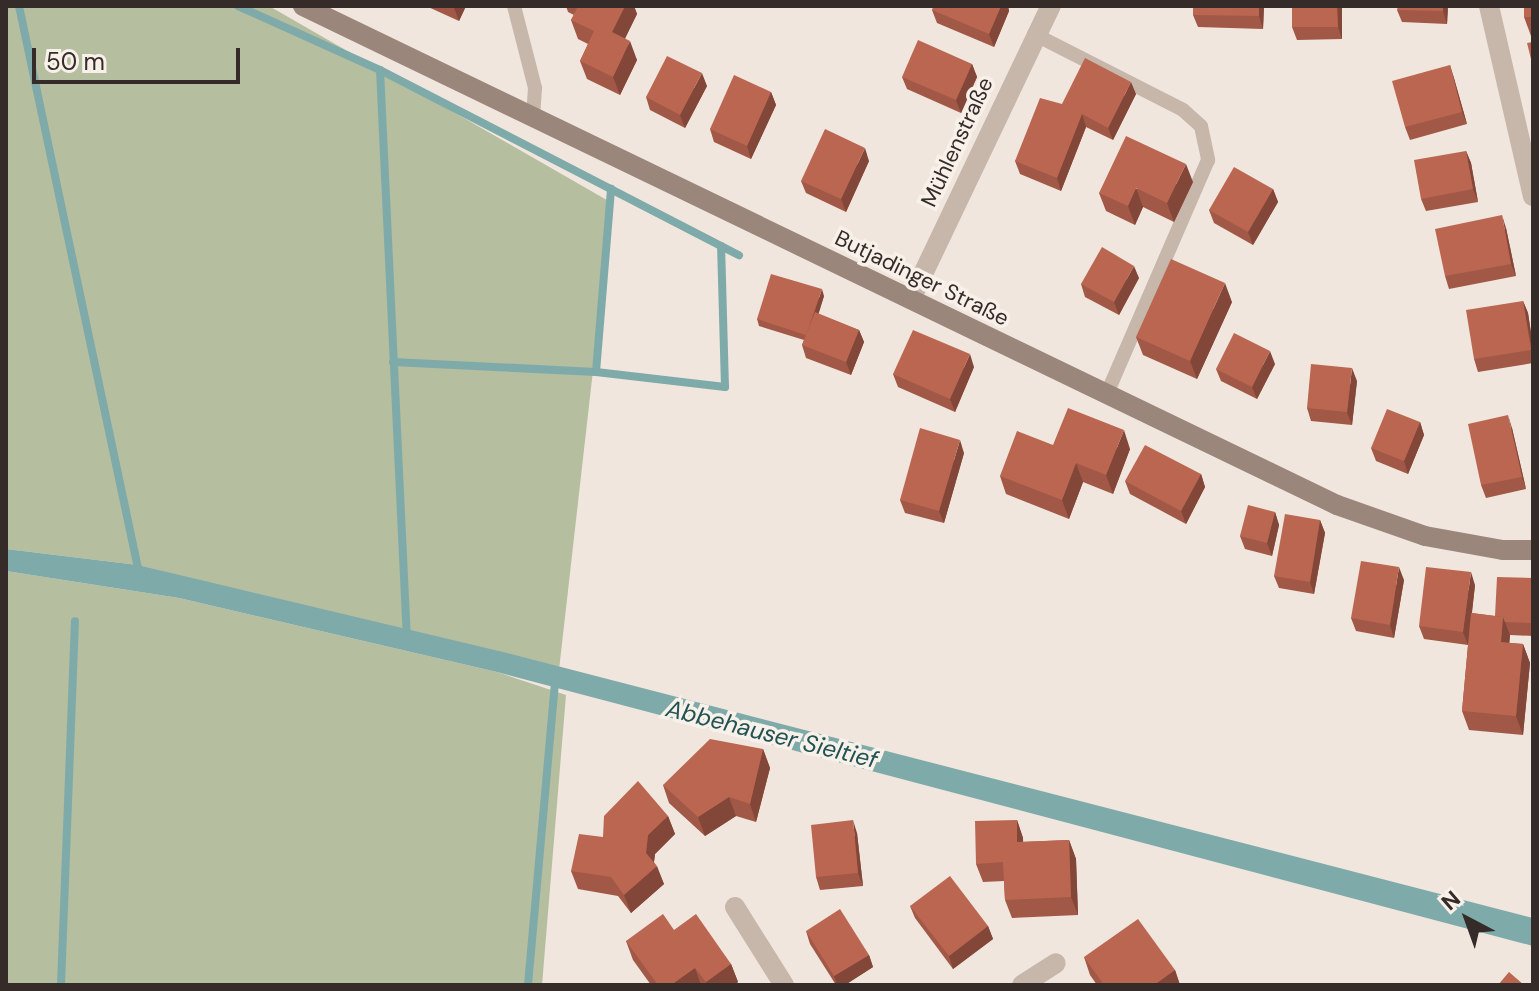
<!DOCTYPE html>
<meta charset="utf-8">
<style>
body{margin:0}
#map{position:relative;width:1539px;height:991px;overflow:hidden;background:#f0e6dd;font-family:"DM Sans",sans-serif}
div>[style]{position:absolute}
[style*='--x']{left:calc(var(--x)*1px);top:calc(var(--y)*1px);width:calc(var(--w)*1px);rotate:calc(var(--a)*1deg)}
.green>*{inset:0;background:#b5be9f}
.water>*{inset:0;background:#7faaaa}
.stream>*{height:8px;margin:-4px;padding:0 4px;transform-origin:4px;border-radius:4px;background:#7faaaa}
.lane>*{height:14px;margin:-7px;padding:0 7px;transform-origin:7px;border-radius:7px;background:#c7b6aa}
.street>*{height:20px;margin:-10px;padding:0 10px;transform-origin:10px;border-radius:10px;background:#c7b6aa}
.secondary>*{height:20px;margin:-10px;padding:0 10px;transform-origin:10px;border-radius:10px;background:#9b867c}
.wall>*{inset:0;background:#a15846}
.shaded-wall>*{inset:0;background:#834739}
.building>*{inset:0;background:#bb6651}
span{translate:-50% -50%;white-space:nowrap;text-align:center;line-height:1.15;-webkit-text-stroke:7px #f8f1e9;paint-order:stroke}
.street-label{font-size:22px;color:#352c29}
.water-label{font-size:24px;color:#225253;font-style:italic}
.frame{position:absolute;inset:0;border:8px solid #352c29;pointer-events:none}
.north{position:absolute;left:1427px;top:879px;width:80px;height:80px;-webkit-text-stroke:6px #f8f1e9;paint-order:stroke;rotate:319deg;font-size:22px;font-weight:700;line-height:32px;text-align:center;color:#352c29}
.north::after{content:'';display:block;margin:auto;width:28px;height:36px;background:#352c29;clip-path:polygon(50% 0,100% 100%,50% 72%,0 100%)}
.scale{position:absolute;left:32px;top:48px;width:208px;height:36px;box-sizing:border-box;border:4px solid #352c29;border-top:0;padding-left:10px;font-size:24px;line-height:28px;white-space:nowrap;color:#352c29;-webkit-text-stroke:6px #f8f1e9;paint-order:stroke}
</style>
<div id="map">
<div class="green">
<i style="clip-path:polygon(6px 6px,269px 6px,612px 203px,559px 670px,138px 565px,6px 549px)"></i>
<i style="clip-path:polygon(6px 571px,179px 598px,497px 672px,566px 695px,542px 985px,6px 985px)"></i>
</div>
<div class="water">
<i style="clip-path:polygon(6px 549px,138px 565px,503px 652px,1533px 918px,1533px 946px,497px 672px,179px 598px,6px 571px)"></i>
</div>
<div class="stream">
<i style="--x:19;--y:6;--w:580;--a:78.05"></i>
<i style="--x:238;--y:6;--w:156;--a:24.3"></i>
<i style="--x:380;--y:70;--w:404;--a:27.3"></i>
<i style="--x:380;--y:70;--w:571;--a:87.29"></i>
<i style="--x:393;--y:362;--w:203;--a:2.8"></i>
<i style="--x:596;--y:372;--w:130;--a:6.6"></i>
<i style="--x:725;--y:387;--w:141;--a:-91.6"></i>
<i style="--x:596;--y:372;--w:184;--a:-85.3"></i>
<i style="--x:61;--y:985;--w:364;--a:-87.8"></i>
<i style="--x:528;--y:985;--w:303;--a:-84.9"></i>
</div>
<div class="lane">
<i style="--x:514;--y:6;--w:85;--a:75.6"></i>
<i style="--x:535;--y:88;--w:31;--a:94"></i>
<i style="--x:1034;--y:34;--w:167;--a:27"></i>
<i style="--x:1183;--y:110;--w:24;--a:42"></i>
<i style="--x:1201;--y:126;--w:35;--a:78"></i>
<i style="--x:1208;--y:160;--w:254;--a:113.4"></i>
</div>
<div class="street">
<i style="--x:1489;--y:6;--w:195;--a:77"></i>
<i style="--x:911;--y:299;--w:325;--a:-64.5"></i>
<i style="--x:735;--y:907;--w:92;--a:57.9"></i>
<i style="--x:1022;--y:985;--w:40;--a:-32.9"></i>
</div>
<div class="secondary">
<i style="--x:303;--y:6;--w:1148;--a:25.76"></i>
<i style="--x:1337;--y:505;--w:93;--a:19.4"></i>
<i style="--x:1425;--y:536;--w:79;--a:10.2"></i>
<i style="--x:1503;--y:550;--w:30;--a:0"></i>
</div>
<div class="wall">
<i style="clip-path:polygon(426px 6px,466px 6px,459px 21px)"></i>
<i style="clip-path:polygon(566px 6px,634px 6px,637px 14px,625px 38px,637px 60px,620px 95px,587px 79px,580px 61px,588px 44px,578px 39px,571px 20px,574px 15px,568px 12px)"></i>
<i style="clip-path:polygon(934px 6px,1008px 6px,1009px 11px,994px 47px,937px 23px,932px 10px)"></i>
<i style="clip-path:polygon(1193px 6px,1264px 6px,1263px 29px,1198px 27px,1193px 15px)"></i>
<i style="clip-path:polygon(1292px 6px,1342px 6px,1342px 39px,1297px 40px,1292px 27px)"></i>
<i style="clip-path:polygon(1448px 6px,1447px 24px,1402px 22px,1397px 10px)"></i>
<i style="clip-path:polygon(1533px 6px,1533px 36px,1531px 36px,1524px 17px)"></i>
<i style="clip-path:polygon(972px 64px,977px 77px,961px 113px,907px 89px,902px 77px)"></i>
<i style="clip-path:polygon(1450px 65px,1467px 124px,1410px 140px,1405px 127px)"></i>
<i style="clip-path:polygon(707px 86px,685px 128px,650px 110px,646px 97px)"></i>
<i style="clip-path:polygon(771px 92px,776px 105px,751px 159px,714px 142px,710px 129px)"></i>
<i style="clip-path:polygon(1136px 94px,1113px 140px,1086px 127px,1061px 191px,1020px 174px,1015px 161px,1062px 104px)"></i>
<i style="clip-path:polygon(1466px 151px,1471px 163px,1478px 202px,1426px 211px,1421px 199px)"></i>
<i style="clip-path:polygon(869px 161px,846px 212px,806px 193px,801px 181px)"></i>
<i style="clip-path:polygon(1193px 182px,1174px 222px,1143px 207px,1135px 225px,1106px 211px,1099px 193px)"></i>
<i style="clip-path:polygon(1273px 189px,1278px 202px,1253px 245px,1214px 223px,1209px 210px)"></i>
<i style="clip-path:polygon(1506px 228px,1516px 276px,1449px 289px,1445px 276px)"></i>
<i style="clip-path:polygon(1139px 278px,1119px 315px,1085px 297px,1081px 284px)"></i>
<i style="clip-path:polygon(824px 296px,818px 314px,859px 330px,864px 342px,851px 375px,806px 358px,802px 345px,804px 340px,759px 326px,757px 319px)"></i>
<i style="clip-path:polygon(1523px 301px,1528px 313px,1533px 346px,1533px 363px,1478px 372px,1474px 359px)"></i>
<i style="clip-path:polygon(1232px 302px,1197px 379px,1143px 355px,1136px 337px)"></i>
<i style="clip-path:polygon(1275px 364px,1257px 399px,1221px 381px,1216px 369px)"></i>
<i style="clip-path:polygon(974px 367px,955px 412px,898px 387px,893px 374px)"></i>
<i style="clip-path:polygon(1357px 381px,1352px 425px,1311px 421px,1307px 408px)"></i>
<i style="clip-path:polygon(1420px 422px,1424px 435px,1408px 474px,1376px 461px,1371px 448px)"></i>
<i style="clip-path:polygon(1512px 428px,1526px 489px,1486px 498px,1481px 485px)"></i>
<i style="clip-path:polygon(1053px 445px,1130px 449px,1113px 494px,1083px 482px,1069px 519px,1006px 494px,1000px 476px)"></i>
<i style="clip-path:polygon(964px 453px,944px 523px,905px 513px,900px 500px)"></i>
<i style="clip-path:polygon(1201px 474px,1205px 487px,1186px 524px,1130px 494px,1125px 481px)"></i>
<i style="clip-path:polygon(1275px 512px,1279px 525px,1272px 556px,1245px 549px,1240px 536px)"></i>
<i style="clip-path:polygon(1320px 520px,1325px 533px,1314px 594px,1279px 588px,1274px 576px)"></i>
<i style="clip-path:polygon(1533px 578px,1533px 636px,1510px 635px,1509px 643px,1523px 644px,1530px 663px,1523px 735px,1469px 730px,1462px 711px,1468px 645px,1424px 639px,1419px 626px,1475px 585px,1472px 613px,1495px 616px)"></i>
<i style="clip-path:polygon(1404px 580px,1394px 638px,1356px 631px,1351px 618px)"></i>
<i style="clip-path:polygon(763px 749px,770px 768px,756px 822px,736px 816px,705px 836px,669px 803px,663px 785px)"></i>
<i style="clip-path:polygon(668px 816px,675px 834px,655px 854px,654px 862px,664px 884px,631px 913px,618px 896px,578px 889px,571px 871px,603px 837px)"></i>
<i style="clip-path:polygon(1017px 820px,1023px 838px,1023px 842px,1069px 840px,1076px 859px,1078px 915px,1012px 918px,1005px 900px,1004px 881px,983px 882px,976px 864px)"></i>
<i style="clip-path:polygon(857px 833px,863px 886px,820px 890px,816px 877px)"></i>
<i style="clip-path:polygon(910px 906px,988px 926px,993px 939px,953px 969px,915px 918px)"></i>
<i style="clip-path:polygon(674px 930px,731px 964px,738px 982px,734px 985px,651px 985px,633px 960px,626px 941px)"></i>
<i style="clip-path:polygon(806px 931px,869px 955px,873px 967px,845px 985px,836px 985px,810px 944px)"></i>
<i style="clip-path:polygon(1084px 957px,1175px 970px,1180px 985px,1097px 985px,1090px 975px)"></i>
</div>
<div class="shaded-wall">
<i style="clip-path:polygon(456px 6px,466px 6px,459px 21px,454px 8px)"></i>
<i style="clip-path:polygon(625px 6px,634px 6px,637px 14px,619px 51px,612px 32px)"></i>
<i style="clip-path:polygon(1001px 6px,1008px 6px,1009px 11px,994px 47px,989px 34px)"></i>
<i style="clip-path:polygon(1259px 6px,1264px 6px,1263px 29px,1259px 16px)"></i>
<i style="clip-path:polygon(1337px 6px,1342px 6px,1342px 39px,1338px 27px)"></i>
<i style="clip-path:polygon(1443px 6px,1448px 6px,1447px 24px,1443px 11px)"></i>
<i style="clip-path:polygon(630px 41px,637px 60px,620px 95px,613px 77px)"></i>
<i style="clip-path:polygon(972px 64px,977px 77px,961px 113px,956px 100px)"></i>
<i style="clip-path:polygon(1450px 65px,1454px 78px,1467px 124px,1462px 112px)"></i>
<i style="clip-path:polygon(702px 73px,707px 86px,685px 128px,680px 115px)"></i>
<i style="clip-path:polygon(1131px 82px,1136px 94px,1113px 140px,1108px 128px)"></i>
<i style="clip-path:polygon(771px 92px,776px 105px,751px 159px,747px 146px)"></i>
<i style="clip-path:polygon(1082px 114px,1086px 127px,1061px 191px,1057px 178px)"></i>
<i style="clip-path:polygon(865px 148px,869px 161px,846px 212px,841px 199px)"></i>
<i style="clip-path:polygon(1466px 151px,1471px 163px,1478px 202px,1473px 189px)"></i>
<i style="clip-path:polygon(1186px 164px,1193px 182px,1174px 222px,1167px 203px)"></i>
<i style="clip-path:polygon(1136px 188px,1143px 207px,1135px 225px,1128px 206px)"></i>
<i style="clip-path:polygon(1273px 189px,1278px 202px,1253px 245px,1248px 232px)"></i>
<i style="clip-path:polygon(1502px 215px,1506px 228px,1516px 276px,1511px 264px)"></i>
<i style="clip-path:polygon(1134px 266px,1139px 278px,1119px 315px,1114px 302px)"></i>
<i style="clip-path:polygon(1225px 283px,1232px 302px,1197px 379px,1190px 361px)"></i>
<i style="clip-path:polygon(822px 289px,824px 296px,810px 342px,807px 335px)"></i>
<i style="clip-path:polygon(1523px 301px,1528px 313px,1533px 346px,1533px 356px)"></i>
<i style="clip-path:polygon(859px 330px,864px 342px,851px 375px,846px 362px)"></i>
<i style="clip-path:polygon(1270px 351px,1275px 364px,1257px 399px,1252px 387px)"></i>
<i style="clip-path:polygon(970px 354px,974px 367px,955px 412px,950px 399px)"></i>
<i style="clip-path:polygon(1352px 368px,1357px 381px,1352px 425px,1347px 412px)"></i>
<i style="clip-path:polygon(1508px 415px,1512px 428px,1526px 489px,1522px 477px)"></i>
<i style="clip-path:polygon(1420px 422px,1424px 435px,1408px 474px,1404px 461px)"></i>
<i style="clip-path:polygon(1124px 430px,1130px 449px,1113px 494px,1106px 475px)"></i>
<i style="clip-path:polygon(960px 440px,964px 453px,944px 523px,939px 511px)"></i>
<i style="clip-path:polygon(1076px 463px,1083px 482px,1069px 519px,1062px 500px)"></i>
<i style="clip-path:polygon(1201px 474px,1205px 487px,1186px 524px,1181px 511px)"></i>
<i style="clip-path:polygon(1275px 512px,1279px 525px,1272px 556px,1267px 543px)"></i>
<i style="clip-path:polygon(1320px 520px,1325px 533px,1314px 594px,1310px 582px)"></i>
<i style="clip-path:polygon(1399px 567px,1404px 580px,1394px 638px,1390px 625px)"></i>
<i style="clip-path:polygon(1471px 572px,1475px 585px,1468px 645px,1463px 632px)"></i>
<i style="clip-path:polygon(1503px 617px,1510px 635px,1508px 661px,1501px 642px)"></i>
<i style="clip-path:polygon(1523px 644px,1530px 663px,1523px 735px,1516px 716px)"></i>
<i style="clip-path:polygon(763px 749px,770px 768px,756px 822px,750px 804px)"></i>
<i style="clip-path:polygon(729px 797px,736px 816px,705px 836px,698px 817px)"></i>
<i style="clip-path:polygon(668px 816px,675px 834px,655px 854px,653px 869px,657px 866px,664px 884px,631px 913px,624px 895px,646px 853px,648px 835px)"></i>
<i style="clip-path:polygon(853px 820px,857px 833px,863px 886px,858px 873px)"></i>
<i style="clip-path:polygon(1017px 820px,1023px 838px,1024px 861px,1017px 842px)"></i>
<i style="clip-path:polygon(1069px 840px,1076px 859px,1078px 915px,1071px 897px)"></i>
<i style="clip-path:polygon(988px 926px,993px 939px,953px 969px,949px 956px)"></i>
<i style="clip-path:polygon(869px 955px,873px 967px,845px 985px,837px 985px,834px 976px)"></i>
<i style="clip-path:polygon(731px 964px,738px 982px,734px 985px,706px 985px,706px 982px)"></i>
<i style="clip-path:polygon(695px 968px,701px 985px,671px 985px)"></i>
<i style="clip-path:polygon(1175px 970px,1180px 985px,1154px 985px)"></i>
</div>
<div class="building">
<i style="clip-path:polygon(578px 6px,625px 6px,612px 32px,630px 41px,613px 77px,580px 61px,594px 31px,571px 20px)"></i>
<i style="clip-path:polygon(934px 6px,1001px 6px,989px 34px,932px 10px)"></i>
<i style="clip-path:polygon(1193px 6px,1259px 6px,1259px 16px,1193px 15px)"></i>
<i style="clip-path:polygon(1292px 6px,1337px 6px,1338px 27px,1292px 27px)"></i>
<i style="clip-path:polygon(1398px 6px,1443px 6px,1443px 11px,1397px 10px)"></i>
<i style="clip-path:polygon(1524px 6px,1533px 6px,1533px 17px,1524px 17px)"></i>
<i style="clip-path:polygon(918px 40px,972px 64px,956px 100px,902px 77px)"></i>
<i style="clip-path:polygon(1533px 42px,1533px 67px,1527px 43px)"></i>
<i style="clip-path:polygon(667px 56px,702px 73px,680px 115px,646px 97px)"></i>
<i style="clip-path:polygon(1085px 58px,1131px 82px,1108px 128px,1082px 114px,1057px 178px,1015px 161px,1040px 98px,1062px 104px)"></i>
<i style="clip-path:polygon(1450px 65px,1462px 112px,1405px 127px,1392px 81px)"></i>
<i style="clip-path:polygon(734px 75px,771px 92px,747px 146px,710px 129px)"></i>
<i style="clip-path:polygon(825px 129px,865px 148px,841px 199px,801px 181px)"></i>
<i style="clip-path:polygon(1126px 136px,1186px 164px,1167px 203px,1136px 188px,1128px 206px,1099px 193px)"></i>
<i style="clip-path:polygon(1466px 151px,1473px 189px,1421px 199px,1414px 160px)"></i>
<i style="clip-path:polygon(1234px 167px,1273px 189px,1248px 232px,1209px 210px)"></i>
<i style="clip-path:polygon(1502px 215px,1511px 264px,1445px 276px,1435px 229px)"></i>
<i style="clip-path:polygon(1102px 247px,1134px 266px,1114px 302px,1081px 284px)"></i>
<i style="clip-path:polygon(1171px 259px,1225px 283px,1190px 361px,1136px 337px)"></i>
<i style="clip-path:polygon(771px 274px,822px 289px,806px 335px,757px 319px)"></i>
<i style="clip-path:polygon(1523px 301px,1531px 350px,1474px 359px,1466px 310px)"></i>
<i style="clip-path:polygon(815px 312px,859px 330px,846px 362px,802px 345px)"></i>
<i style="clip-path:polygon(913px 330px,970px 354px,950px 399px,893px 374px)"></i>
<i style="clip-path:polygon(1234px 333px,1270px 351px,1252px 387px,1216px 369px)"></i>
<i style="clip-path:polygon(1311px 364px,1352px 368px,1347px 412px,1307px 408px)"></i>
<i style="clip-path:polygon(1068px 408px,1124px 430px,1106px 475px,1076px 463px,1062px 500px,1000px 476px,1017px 431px,1053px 445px)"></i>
<i style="clip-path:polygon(1387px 409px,1420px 422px,1404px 461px,1371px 448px)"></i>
<i style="clip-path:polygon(1508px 415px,1522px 477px,1481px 485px,1468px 424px)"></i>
<i style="clip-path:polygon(920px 428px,960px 440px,939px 511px,900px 500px)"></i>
<i style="clip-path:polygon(1145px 445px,1201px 474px,1181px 511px,1125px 481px)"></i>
<i style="clip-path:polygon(1248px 505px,1275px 512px,1267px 543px,1240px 536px)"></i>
<i style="clip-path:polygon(1285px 514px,1320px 520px,1310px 582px,1274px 576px)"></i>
<i style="clip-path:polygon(1361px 561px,1399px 567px,1390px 625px,1351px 618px)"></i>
<i style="clip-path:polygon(1426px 567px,1471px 572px,1463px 632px,1419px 626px)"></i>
<i style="clip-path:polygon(1497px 577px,1533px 578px,1533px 623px,1505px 622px,1503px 617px,1495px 616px)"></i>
<i style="clip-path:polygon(1471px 613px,1503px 617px,1501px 642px,1523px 644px,1516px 716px,1462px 711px)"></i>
<i style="clip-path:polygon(710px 739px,763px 749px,750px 804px,729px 797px,698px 817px,663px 785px)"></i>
<i style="clip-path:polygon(638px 781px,668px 816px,648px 835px,646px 853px,657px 866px,624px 895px,611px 877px,571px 871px,579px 834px,603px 837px,604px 816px)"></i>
<i style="clip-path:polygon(853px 820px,858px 873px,816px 877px,811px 825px)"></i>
<i style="clip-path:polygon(1017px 820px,1017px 842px,1069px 840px,1071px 897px,1005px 900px,1003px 862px,976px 864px,975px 821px)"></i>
<i style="clip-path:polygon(950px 876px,988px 926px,949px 956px,910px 906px)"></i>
<i style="clip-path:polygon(840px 909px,869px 955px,834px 976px,806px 931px)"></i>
<i style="clip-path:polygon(663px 914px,674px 930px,696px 914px,731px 964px,706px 982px,695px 968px,671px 985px,658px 985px,626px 941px)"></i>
<i style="clip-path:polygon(1138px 919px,1175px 970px,1154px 985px,1104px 985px,1084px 957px)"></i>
<i style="clip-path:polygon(1509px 972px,1524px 985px,1498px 985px)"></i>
</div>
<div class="street-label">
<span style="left:957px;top:142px;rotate:-65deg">Mühlenstraße</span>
<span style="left:922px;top:278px;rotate:26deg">Butjadinger Straße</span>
</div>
<div class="water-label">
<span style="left:772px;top:734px;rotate:14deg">Abbehauser Sieltief</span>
</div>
<div class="frame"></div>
<div class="north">N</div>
<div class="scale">50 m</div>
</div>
